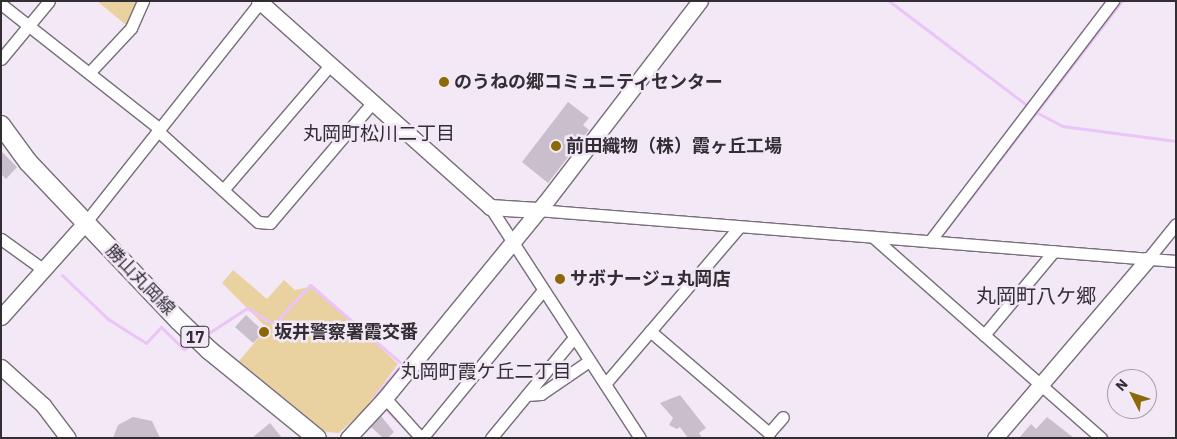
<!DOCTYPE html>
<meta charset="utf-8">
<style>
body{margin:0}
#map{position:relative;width:1177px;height:439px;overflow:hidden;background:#f3e8f6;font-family:"IBM Plex Sans","Noto Sans JP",sans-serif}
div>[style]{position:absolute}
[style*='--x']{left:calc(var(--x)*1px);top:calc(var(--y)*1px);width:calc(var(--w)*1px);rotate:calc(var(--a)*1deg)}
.green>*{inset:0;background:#e9d1a0}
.stream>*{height:3px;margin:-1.5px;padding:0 1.5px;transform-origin:1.5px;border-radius:1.5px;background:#ebc4f9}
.building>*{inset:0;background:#c9becc}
.roads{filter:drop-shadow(1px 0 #776e7a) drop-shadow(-1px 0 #776e7a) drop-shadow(0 1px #776e7a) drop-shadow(0 -1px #776e7a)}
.street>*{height:11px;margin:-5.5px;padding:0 5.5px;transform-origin:5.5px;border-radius:5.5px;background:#fff}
.secondary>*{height:15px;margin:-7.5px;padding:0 7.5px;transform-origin:7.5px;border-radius:7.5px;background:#fff}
.primary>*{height:18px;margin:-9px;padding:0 9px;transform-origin:9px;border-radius:9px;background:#fff}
.dots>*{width:14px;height:14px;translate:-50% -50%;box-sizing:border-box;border:2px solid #f3e8f6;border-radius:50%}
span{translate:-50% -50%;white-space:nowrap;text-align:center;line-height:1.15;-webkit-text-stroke:5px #f3e8f6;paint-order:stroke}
.shield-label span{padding:1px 4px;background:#f3e8f6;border:1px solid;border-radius:4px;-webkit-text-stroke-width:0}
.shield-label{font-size:16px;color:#322e34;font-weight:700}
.poi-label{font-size:18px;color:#322e34;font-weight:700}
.left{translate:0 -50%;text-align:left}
.street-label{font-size:18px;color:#322e34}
.neighbourhood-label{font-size:19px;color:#322e34}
.quarter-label{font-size:20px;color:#322e34}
.frame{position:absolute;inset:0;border:2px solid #322e34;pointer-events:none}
.north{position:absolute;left:1107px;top:369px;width:50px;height:50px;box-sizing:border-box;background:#f3e8f6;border:1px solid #a69ea8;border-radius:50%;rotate:311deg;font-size:14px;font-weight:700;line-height:20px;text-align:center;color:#322e34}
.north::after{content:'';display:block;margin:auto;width:18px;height:22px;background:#8c6809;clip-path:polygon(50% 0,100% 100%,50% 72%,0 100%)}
</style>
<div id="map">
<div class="green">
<i style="clip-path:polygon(97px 1px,140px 1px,126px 25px)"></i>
<i style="clip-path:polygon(233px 270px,267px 299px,284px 280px,295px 290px,314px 286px,398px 364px,364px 410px,339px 433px,326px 432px,239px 361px,267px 328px,222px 283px)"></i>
</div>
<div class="stream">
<i style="--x:889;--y:1;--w:176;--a:37.1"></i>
<i style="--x:1034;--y:111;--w:32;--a:28"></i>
<i style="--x:1062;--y:126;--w:115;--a:7.5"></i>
<i style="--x:944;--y:232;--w:292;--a:-52.4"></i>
<i style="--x:62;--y:275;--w:64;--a:43.7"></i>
<i style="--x:108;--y:319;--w:45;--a:32.3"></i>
<i style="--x:146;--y:343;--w:22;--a:-47"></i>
<i style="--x:161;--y:327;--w:32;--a:44"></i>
<i style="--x:184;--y:349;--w:12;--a:-31"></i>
<i style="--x:204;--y:336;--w:51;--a:-33.1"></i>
<i style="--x:247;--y:308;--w:31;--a:31"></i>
<i style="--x:274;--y:324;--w:53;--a:-47.3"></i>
<i style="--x:310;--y:285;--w:121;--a:40.7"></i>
<i style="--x:402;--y:364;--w:43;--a:130.3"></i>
<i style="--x:374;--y:397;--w:4;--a:45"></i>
<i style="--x:383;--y:406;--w:39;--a:46"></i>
</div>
<div class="building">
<i style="clip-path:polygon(568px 102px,589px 118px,583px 125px,589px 130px,548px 183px,522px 162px)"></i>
<i style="clip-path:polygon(1px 151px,17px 167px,6px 179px,1px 174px)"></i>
<i style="clip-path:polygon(246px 315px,264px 332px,253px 343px,235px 327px)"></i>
<i style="clip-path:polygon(680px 395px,706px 428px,699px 433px,702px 438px,688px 438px,680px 427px,677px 429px,669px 425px,673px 418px,660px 403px)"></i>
<i style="clip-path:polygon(381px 416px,394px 432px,388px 438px,383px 438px,371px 427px)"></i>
<i style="clip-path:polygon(133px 417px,152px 421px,160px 438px,113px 438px,118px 425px)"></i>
<i style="clip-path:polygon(1047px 417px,1074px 438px,1019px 438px,1031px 424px,1036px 429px)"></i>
<i style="clip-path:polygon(270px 423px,282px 438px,252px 438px)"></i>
</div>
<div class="roads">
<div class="street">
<i style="--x:1;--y:4;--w:202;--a:38.2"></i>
<i style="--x:1;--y:59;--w:75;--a:-50.4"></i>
<i style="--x:89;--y:73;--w:62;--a:-47"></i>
<i style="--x:131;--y:28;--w:30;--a:-66"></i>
<i style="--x:158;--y:131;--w:135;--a:42.3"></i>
<i style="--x:258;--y:222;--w:12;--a:5"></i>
<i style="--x:270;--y:223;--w:159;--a:-49.6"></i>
<i style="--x:223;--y:190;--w:165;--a:-49.4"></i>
<i style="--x:490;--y:207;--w:275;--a:57"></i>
<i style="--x:537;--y:210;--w:641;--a:4.56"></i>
<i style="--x:85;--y:223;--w:283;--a:-51.6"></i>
<i style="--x:873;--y:237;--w:304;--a:41.4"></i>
<i style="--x:1;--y:239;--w:53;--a:35.8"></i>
<i style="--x:930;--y:241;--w:302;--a:-52.7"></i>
<i style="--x:1147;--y:260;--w:46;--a:-51.1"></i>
<i style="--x:650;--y:331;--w:157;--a:40.6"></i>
<i style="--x:769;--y:433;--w:21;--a:-49"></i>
<i style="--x:984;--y:335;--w:109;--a:-50.2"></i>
<i style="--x:605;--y:384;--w:206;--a:-49.5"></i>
<i style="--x:527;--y:395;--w:14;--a:-4"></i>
<i style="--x:541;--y:394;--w:58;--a:-34.5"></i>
<i style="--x:385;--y:398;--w:54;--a:48"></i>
<i style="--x:422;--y:438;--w:191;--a:-50.7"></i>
<i style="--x:491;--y:438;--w:129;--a:-50.4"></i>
</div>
<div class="secondary">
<i style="--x:259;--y:1;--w:310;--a:41.7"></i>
<i style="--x:490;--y:207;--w:47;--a:3.7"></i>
<i style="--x:1;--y:317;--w:126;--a:-48.2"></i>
<i style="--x:1;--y:367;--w:57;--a:42.1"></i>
<i style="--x:43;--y:405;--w:41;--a:52.9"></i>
<i style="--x:348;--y:438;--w:54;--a:-47.2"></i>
<i style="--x:385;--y:398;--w:251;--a:-50.7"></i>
<i style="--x:544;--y:204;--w:256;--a:-52.5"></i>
<i style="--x:995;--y:438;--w:234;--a:-49.5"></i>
</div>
<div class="primary">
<i style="--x:1;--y:125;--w:46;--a:53.9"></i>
<i style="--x:28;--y:162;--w:219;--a:46.5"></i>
<i style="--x:179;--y:321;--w:42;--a:44"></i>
<i style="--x:209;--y:350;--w:139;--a:39.2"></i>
</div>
</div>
<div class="dots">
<i style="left:444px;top:82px;background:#8c6809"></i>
<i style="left:556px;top:146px;background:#8c6809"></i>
<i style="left:560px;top:279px;background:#8c6809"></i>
<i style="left:264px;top:332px;background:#8c6809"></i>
</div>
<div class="shield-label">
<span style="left:195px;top:337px">17</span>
</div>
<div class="poi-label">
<span class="left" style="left:454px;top:82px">のうねの郷コミュニティセンター</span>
<span class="left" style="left:566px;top:146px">前田織物（株）霞ヶ丘工場</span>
<span class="left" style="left:570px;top:279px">サボナージュ丸岡店</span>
<span class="left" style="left:274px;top:332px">坂井警察署霞交番</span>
</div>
<div class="street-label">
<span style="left:140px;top:280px;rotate:46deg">勝山丸岡線</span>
</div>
<div class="neighbourhood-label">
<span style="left:379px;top:134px">丸岡町松川二丁目</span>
<span style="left:486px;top:372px">丸岡町霞ケ丘二丁目</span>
</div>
<div class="quarter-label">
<span style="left:1036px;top:295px">丸岡町八ケ郷</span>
</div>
<div class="frame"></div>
<div class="north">N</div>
</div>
